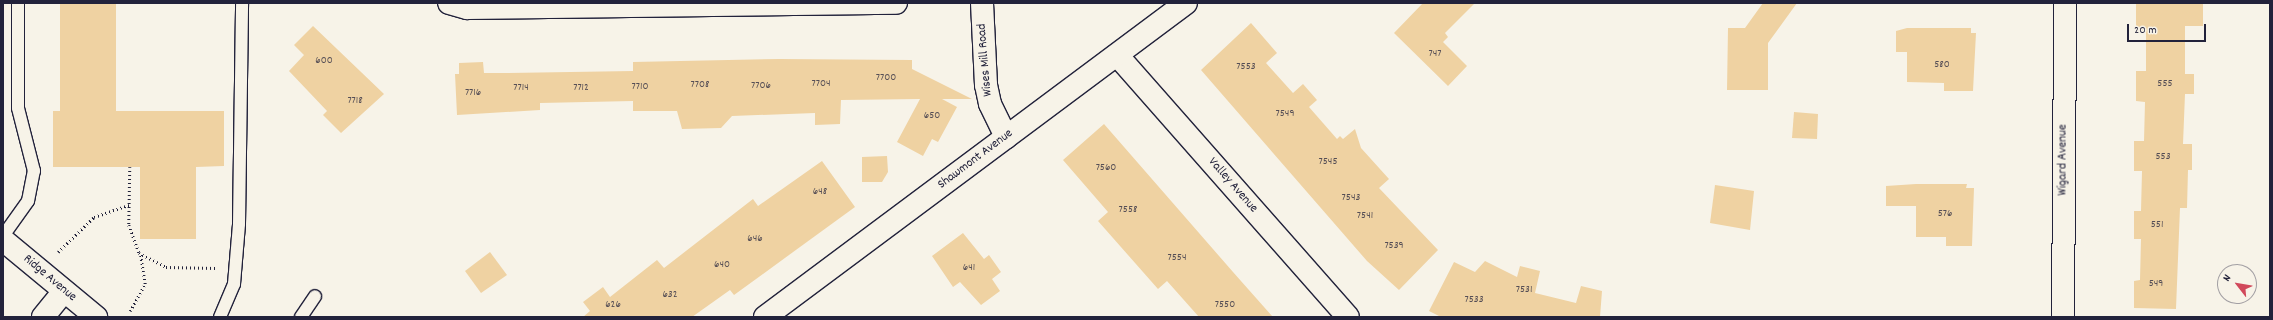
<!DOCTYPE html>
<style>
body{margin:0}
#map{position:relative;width:2273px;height:320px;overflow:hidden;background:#f7f3e8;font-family:Dekko,sans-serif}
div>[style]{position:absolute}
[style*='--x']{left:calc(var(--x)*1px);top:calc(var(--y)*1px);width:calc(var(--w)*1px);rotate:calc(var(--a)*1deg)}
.building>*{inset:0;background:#efd2a2}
.path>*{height:2.5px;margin-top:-1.25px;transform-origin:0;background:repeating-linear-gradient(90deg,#22223b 0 1px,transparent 0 4px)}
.roads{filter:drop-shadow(1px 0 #22223b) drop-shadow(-1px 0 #22223b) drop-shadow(0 1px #22223b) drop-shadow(0 -1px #22223b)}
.lane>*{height:12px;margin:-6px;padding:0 6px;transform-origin:6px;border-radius:6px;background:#f7f3e8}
.street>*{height:22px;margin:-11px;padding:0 11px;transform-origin:11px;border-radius:11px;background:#f7f3e8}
.secondary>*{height:22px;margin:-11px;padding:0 11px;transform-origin:11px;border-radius:11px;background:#f7f3e8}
span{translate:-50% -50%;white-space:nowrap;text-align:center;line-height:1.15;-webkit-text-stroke:3px #f7f3e8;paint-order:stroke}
.number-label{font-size:11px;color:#554e55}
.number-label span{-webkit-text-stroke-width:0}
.street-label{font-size:13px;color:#22223b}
.frame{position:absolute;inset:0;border:4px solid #22223b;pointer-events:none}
.north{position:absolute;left:2217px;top:264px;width:40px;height:40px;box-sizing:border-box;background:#f7f3e8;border:1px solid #a29fa3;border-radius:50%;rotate:301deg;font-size:11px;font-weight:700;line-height:16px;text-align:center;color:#22223b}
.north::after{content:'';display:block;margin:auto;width:14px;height:18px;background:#d1495b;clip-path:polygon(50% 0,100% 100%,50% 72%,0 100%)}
.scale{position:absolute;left:2127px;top:24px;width:79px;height:18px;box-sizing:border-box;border:2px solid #22223b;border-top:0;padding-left:5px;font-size:12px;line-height:14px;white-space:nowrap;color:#22223b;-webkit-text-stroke:3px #f7f3e8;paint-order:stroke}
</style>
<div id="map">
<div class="building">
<i style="clip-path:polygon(60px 3px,116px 3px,116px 111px,224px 111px,224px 166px,196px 167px,196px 239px,140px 239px,140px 167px,53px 167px,53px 111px,60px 111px)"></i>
<i style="clip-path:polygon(1423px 3px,1475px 3px,1445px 33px,1448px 37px,1443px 42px,1467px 66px,1448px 86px,1394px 33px)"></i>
<i style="clip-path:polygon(1763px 3px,1797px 3px,1768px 43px,1768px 90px,1727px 90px,1728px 28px,1745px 28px)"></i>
<i style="clip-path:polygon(2136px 3px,2203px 4px,2203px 26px,2185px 26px,2185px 74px,2194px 74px,2194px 94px,2185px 94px,2183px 144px,2192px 144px,2192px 170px,2188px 170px,2187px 208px,2180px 208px,2176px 309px,2134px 308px,2134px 281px,2140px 280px,2141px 239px,2134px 239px,2134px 211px,2141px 211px,2142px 171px,2134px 171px,2134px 141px,2144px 141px,2145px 102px,2136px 101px,2136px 71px,2146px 71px,2146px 32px,2136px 32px)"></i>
<i style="clip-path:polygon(1251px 23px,1277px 53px,1266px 63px,1293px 93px,1303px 84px,1317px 100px,1309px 107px,1337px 139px,1340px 136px,1343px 139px,1355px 129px,1361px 148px,1389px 179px,1379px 188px,1438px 250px,1399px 290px,1367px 261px,1201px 70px)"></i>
<i style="clip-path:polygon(313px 26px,384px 94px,341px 133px,323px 115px,327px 111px,289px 71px,304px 55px,294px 45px)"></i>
<i style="clip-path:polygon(1907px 28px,1971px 28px,1971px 33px,1976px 33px,1973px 91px,1944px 91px,1944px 83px,1907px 82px,1907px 52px,1896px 52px,1896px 31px)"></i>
<i style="clip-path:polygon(779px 59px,912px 60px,912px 69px,972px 99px,942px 99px,957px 107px,938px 142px,932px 139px,923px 156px,897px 142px,920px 99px,841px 100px,840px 124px,815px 125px,815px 113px,732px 116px,721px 128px,682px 129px,677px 111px,633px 111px,633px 101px,540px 103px,540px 110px,457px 115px,455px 74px,459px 74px,459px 63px,483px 62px,484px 73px,505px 73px,633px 71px,633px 62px)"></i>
<i style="clip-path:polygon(1794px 112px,1818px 114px,1817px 139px,1792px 138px)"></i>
<i style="clip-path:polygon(1104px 124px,1233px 272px,1273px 317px,1199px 317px,1167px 281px,1158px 289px,1098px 221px,1108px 212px,1063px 160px)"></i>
<i style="clip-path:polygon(887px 156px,888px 172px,882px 182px,862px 182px,862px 157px)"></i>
<i style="clip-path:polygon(822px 161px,855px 207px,734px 295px,730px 290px,692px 317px,583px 317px,590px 311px,583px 302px,603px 287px,610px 297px,657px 260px,664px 268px,753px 199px,758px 206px)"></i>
<i style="clip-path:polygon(1916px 184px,1967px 184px,1966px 188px,1974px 188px,1972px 246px,1946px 246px,1946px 237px,1916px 237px,1916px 206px,1886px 206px,1886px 186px)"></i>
<i style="clip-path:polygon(1715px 185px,1754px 191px,1750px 230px,1710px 223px)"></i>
<i style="clip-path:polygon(963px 233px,984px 259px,989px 255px,1001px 272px,992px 279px,1000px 291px,981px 305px,960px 282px,953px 287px,932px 256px)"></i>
<i style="clip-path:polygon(490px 252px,507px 275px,481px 293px,465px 271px)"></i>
<i style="clip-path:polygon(1485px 261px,1517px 277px,1520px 266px,1540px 271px,1535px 293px,1576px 303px,1581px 286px,1602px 291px,1600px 317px,1441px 317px,1429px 311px,1454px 262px,1475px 272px)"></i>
</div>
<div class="path">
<i style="--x:130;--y:167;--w:58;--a:91"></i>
<i style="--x:129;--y:225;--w:30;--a:70"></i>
<i style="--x:139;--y:253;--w:30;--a:27"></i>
<i style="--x:166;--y:267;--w:50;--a:1.1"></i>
<i style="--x:58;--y:252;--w:50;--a:-44.2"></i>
<i style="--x:94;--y:217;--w:37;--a:-19"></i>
<i style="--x:130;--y:311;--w:31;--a:-61"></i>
<i style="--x:145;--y:284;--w:31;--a:-99"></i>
</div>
<div class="roads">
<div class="lane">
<i style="--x:3;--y:236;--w:43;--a:-54.5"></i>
<i style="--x:28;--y:201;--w:31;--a:-79"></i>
<i style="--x:34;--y:171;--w:65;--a:-104.3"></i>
<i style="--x:18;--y:108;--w:105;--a:-90"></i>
<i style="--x:220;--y:317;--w:36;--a:-67"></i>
<i style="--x:234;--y:284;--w:60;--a:-85.2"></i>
<i style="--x:239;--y:224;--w:221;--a:-89.2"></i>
<i style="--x:301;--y:317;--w:25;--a:-56"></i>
</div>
<div class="street">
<i style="--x:449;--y:3;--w:19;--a:16"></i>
<i style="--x:467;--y:8;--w:429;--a:-0.7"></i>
<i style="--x:982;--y:3;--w:82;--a:87.2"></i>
<i style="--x:986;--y:85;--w:19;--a:78"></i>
<i style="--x:990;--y:104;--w:37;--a:64"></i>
<i style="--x:1117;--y:55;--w:349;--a:48.6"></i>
<i style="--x:43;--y:317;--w:33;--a:-51"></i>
</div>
<div class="secondary">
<i style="--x:3;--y:240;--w:121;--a:39.6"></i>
<i style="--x:765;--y:317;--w:525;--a:-36.72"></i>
<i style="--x:2063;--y:317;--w:314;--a:-89.6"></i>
</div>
</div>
<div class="number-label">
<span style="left:1435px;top:54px">747</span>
<span style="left:324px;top:61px">600</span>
<span style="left:1942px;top:65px">580</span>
<span style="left:1246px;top:67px">7553</span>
<span style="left:886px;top:78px">7700</span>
<span style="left:821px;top:84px">7704</span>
<span style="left:2165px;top:84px">555</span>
<span style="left:700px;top:85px">7708</span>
<span style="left:761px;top:86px">7706</span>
<span style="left:640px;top:87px">7710</span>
<span style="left:521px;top:88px">7714</span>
<span style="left:581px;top:88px">7712</span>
<span style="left:473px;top:93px">7716</span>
<span style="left:355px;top:101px">7718</span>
<span style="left:1285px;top:114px">7549</span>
<span style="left:932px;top:116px">650</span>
<span style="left:2163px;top:157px">553</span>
<span style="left:1328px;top:162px">7545</span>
<span style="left:1106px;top:168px">7560</span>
<span style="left:820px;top:192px">648</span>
<span style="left:1351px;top:198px">7543</span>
<span style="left:1128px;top:210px">7558</span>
<span style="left:1945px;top:214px">576</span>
<span style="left:1365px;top:216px">7541</span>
<span style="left:2157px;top:225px">551</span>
<span style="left:755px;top:239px">646</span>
<span style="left:1394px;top:246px">7539</span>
<span style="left:1177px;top:258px">7554</span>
<span style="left:722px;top:265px">640</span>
<span style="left:969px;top:268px">641</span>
<span style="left:2156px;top:284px">549</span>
<span style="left:1524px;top:290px">7531</span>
<span style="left:670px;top:295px">632</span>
<span style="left:1474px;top:300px">7533</span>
<span style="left:613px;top:305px">626</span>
<span style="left:1225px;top:305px">7550</span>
</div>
<div class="street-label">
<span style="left:986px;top:60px;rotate:-95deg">Wises Mill Road</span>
<span style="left:976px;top:160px;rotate:-37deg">Shawmont Avenue</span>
<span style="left:2064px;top:160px;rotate:-90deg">Wigard Avenue</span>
<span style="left:1232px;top:186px;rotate:49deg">Valley Avenue</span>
<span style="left:49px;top:279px;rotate:40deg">Ridge Avenue</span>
</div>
<div class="frame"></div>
<div class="north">N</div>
<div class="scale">20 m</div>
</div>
